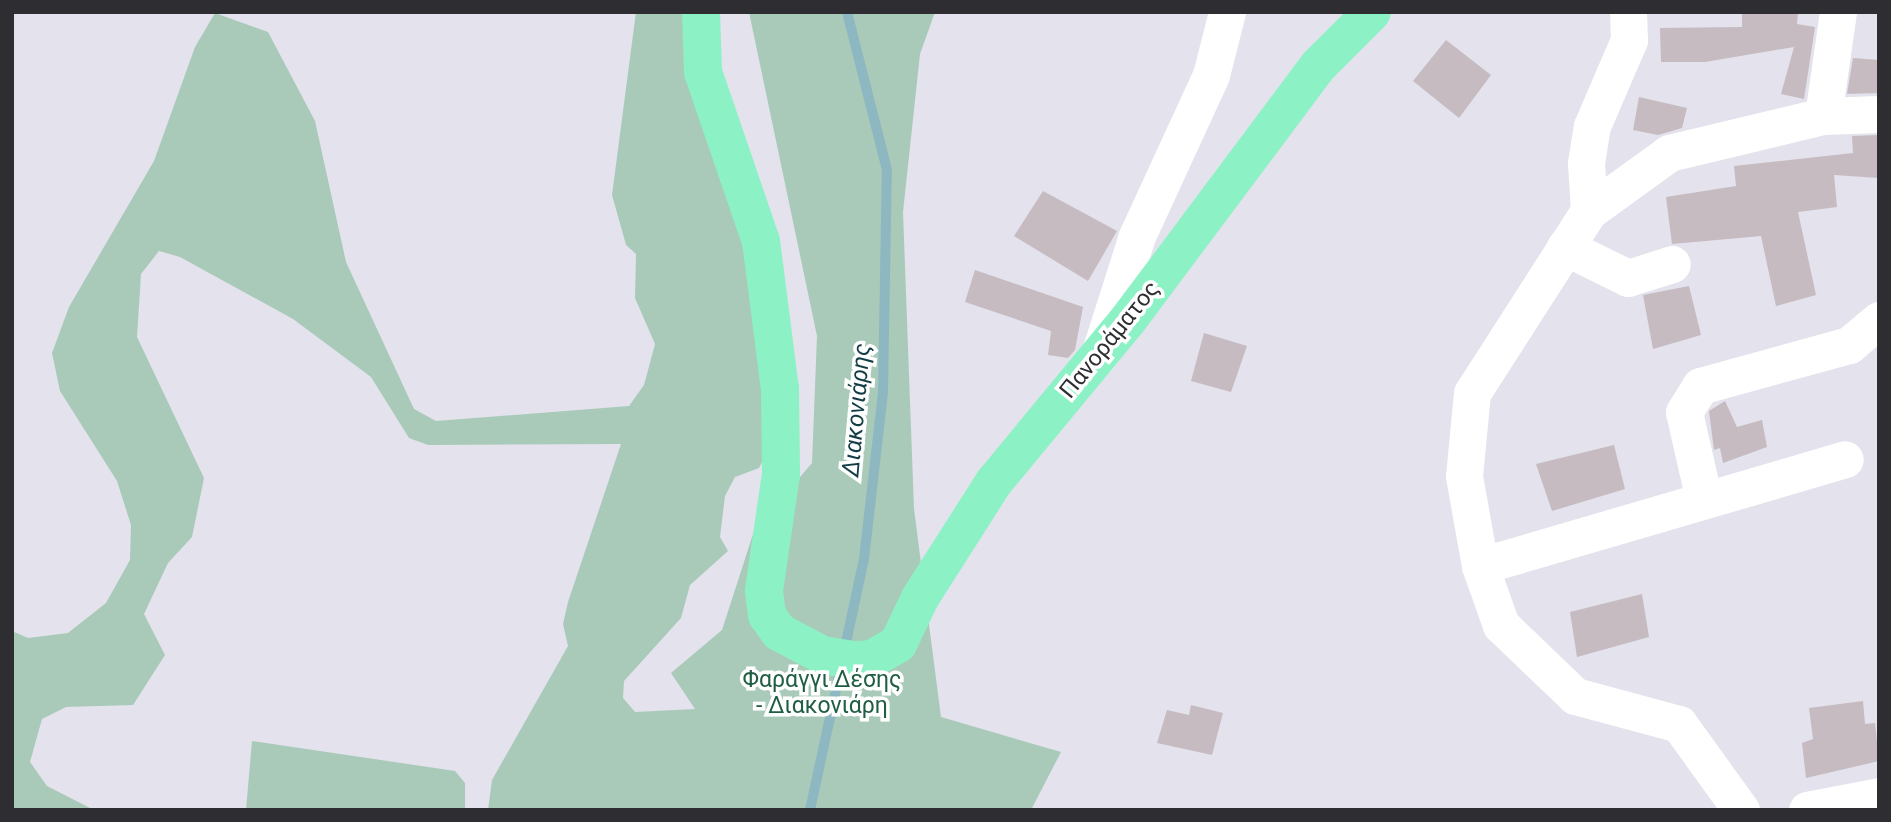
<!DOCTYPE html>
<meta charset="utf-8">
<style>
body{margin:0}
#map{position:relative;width:1891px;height:822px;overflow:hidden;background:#e3e2ed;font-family:Roboto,sans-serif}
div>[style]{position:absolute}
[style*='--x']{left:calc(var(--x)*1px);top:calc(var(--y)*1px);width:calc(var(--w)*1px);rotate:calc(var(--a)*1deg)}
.green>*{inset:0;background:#a9cab9}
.stream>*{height:10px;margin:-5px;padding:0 5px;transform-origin:5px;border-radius:5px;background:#8db8c1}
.building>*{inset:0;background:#c6bbc0}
.minor>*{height:37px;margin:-18.5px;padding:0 18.5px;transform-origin:18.5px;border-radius:18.5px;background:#fff}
.major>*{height:38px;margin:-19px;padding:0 19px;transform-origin:19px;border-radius:19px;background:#8cf2c5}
span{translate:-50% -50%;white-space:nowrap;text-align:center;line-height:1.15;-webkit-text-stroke:7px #fff;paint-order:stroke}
.street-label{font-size:23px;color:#2e2e32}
.park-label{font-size:23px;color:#205e44}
.water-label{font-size:24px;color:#133c44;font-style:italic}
.frame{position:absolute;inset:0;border:14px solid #2e2e32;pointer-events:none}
</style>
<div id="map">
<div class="green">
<i style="clip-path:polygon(636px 12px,684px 12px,754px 255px,771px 444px,759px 468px,735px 477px,725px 496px,720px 537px,728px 551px,690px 585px,681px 618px,624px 681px,623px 698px,635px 712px,695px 709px,671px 673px,722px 630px,754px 531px,812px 463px,817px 336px,749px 12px,935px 12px,920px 54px,903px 212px,914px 509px,941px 717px,1061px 752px,1031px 810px,488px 810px,492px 780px,568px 646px,563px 624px,568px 602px,621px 444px,428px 445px,409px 438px,371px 377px,293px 319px,180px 257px,159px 251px,141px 274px,137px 337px,204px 478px,192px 537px,168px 563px,144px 614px,165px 655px,133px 705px,66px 707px,42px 719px,30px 762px,47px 786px,94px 810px,12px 810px,12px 631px,28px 638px,68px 633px,106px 603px,130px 560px,131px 525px,117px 481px,60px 391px,52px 353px,69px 307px,154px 161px,195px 47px,215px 13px,268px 32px,315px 121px,346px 262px,414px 409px,436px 421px,629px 406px,644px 385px,655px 344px,635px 298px,636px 254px,626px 245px,612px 195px)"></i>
<i style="clip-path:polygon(252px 741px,455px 771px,465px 783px,465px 810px,246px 810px)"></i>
</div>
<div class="stream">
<i style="--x:844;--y:652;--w:95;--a:-77.9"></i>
<i style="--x:864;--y:559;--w:169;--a:-83.5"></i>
<i style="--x:883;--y:391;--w:221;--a:-89"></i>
<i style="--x:887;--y:170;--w:163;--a:-104.2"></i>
<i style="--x:810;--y:810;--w:146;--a:-77.8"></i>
</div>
<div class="building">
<i style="clip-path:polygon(1742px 12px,1798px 12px,1797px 24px,1815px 27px,1804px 99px,1781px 94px,1794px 47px,1705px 62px,1661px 62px,1660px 28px,1742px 27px)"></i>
<i style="clip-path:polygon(1446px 40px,1491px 75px,1459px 118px,1413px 81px)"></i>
<i style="clip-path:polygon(1853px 58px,1879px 60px,1879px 93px,1847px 94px)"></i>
<i style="clip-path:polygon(1639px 97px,1687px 108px,1682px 128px,1658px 135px,1633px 130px)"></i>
<i style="clip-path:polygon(1879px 135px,1879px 178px,1834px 175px,1837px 207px,1798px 212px,1816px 295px,1776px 306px,1761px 236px,1672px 244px,1666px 197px,1736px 186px,1734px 166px,1853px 153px,1852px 136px)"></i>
<i style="clip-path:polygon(1043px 191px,1117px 231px,1088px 281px,1014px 236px)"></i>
<i style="clip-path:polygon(975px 270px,1083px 307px,1075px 350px,1068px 358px,1048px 355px,1051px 331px,965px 302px)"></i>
<i style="clip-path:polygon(1689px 286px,1701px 335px,1653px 349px,1643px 295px)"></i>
<i style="clip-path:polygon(1204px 333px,1247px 346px,1231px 392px,1191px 381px)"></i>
<i style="clip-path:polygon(1725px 401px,1737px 427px,1762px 420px,1767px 447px,1723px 463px,1720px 448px,1714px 450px,1709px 411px)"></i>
<i style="clip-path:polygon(1614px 445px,1625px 489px,1552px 511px,1536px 464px)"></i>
<i style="clip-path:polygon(1642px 594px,1649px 637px,1577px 657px,1570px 612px)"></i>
<i style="clip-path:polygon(1863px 701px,1865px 724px,1875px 723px,1879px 761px,1806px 778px,1802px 743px,1813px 739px,1809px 708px)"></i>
<i style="clip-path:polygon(1191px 705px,1223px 713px,1212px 755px,1157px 743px,1167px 710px,1189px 715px)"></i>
</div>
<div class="minor">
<i style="--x:1823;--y:116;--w:105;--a:-81.8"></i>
<i style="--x:1589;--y:211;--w:48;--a:-93.6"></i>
<i style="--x:1586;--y:163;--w:37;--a:-81"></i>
<i style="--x:1592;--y:126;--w:94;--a:-66.7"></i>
<i style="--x:1629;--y:40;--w:28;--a:-92"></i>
<i style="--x:1565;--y:247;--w:70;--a:26.2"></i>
<i style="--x:1628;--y:278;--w:46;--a:-17.7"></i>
<i style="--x:1099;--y:355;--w:125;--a:-72.3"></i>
<i style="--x:1137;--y:236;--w:177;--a:-65.3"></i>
<i style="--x:1211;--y:75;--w:65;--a:-75.7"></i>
<i style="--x:1704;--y:500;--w:90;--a:-102.8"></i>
<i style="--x:1684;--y:412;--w:31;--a:-58"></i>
<i style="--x:1700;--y:386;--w:155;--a:-15.4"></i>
<i style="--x:1849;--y:345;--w:39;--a:-40"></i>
<i style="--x:1480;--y:566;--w:380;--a:-16.3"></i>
<i style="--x:1741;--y:810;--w:106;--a:-125.8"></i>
<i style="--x:1679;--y:724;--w:108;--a:-164.9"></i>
<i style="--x:1575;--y:696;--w:103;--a:-136.2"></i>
<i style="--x:1501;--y:625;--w:63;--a:-109.6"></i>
<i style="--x:1480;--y:566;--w:91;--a:-100.1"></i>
<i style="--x:1464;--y:476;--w:83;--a:-84.5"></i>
<i style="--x:1472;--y:393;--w:216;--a:-57.3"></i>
<i style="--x:1589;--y:211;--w:99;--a:-35.9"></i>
<i style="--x:1669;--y:153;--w:158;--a:-13.5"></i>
<i style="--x:1823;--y:116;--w:56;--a:-2"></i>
<i style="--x:1807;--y:810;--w:73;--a:-11"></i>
</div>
<div class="major">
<i style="--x:701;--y:12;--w:60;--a:88.1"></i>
<i style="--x:703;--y:72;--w:179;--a:71.1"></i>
<i style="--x:761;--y:241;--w:149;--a:82.7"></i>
<i style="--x:780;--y:389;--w:85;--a:89.3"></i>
<i style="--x:781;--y:474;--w:118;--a:98.3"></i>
<i style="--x:764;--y:591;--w:24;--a:83"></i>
<i style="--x:767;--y:615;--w:21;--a:55"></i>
<i style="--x:779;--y:632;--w:49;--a:28.1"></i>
<i style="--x:822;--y:655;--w:33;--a:9"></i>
<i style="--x:855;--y:660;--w:17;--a:-3"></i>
<i style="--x:872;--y:659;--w:30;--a:-30"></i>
<i style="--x:898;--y:644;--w:51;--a:-64.4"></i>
<i style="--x:920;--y:598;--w:138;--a:-57.5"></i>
<i style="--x:994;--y:482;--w:210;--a:-50.4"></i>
<i style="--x:1128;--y:320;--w:317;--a:-53.2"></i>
<i style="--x:1318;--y:66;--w:76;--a:-45"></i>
</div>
<div class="street-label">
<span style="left:1110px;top:340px;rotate:-51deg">Πανοράματος</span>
</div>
<div class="park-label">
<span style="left:822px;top:693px">Φαράγγι Δέσης<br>- Διακονιάρη</span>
</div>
<div class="water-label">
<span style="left:857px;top:410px;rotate:-85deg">Διακονιάρης</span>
</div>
<div class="frame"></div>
</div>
